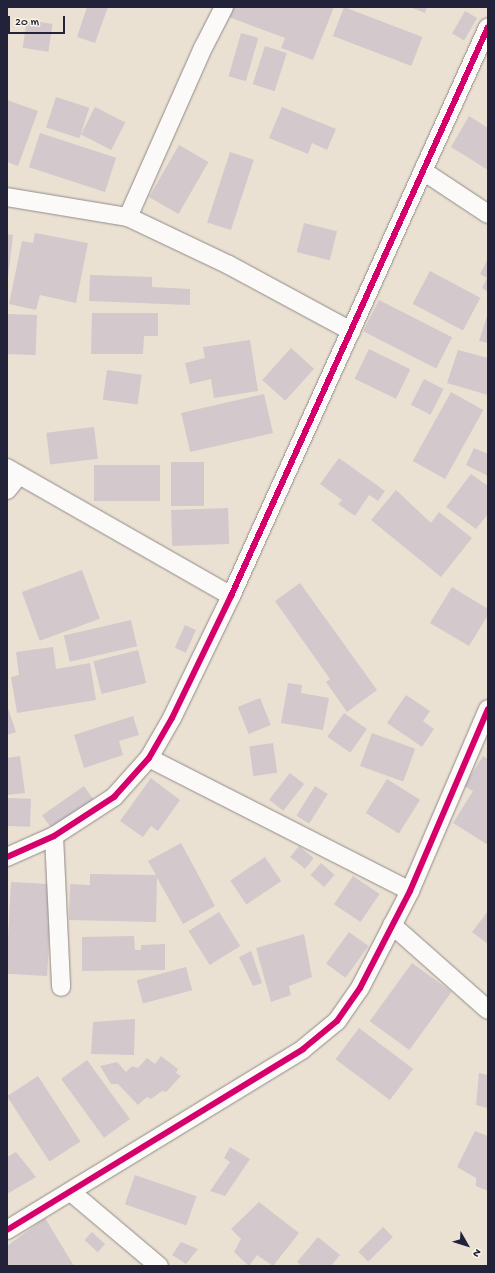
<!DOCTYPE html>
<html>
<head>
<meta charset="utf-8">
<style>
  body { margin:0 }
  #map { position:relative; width:495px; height:1273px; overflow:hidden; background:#ebe1d3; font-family:"Gochi Hand",sans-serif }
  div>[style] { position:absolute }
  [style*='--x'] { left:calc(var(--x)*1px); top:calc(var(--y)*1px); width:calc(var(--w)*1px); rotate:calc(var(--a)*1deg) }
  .building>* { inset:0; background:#d3c8cb; transform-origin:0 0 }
  .roads { filter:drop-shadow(0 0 1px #908b88) drop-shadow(0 0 1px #908b88) }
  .street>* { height:18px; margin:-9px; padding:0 9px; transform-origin:9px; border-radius:9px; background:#fcfaf8 }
  .cycleway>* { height:6px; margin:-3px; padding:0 3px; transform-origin:3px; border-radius:3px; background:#d6006c }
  span { translate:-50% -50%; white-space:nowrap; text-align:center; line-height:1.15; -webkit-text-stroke:3px #fcf5e5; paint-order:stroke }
  .frame { position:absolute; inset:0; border:8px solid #22223b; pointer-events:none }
  .north { position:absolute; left:447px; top:1225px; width:40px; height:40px; -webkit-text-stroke:3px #fcf5e5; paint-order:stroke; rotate:129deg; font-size:11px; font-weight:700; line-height:16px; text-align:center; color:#22223b }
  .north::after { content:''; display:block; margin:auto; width:14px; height:18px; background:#22223b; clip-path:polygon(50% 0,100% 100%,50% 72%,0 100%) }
  .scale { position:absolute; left:8px; top:16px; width:57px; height:18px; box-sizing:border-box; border:2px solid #22223b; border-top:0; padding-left:5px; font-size:12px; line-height:14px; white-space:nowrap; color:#22223b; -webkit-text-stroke:3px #fcf5e5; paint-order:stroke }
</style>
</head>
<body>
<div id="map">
  <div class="building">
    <i style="clip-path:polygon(87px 7px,108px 7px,95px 43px,77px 37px)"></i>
    <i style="clip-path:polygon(233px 7px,334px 7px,313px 60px,281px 48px,285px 38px,229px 17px)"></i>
    <i style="left:344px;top:7px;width:84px;height:31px;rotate:21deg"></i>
    <i style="clip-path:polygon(410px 7px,427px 7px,425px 13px)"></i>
    <i style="left:465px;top:11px;width:14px;height:26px;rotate:30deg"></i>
    <i style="left:27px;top:20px;width:26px;height:28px;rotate:9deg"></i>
    <i style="left:241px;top:33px;width:18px;height:45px;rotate:16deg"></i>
    <i style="left:265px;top:46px;width:23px;height:40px;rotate:18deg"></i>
    <i style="left:56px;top:97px;width:35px;height:32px;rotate:18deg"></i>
    <i style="clip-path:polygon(7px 100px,38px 111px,18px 166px,7px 162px)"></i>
    <i style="left:95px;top:107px;width:34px;height:31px;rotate:27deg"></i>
    <i style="clip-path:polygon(282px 107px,336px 129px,327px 150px,312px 143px,308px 154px,269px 138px)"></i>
    <i style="clip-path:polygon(469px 116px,488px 128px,488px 170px,451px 147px)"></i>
    <i style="left:40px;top:133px;width:80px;height:36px;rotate:18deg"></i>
    <i style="left:179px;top:145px;width:34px;height:60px;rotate:30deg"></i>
    <i style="left:230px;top:152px;width:25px;height:74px;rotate:18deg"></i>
    <i style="left:304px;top:223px;width:34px;height:30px;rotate:14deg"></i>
    <i style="clip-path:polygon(35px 233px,88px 243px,76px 303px,40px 295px,36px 310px,9px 304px,22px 241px,33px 243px)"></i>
    <i style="clip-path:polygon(7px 234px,13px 235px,8px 277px,7px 277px)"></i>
    <i style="clip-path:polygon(488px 259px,488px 292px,482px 288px,487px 278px,480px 274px)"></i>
    <i style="left:430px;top:271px;width:57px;height:37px;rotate:28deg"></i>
    <i style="clip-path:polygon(90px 275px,152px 277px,152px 287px,190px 289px,190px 305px,89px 301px)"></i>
    <i style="left:379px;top:300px;width:82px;height:35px;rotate:27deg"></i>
    <i style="clip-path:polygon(92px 313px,158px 313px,158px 336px,144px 336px,143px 354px,91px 354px)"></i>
    <i style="clip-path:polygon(488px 313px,488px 343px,479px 341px)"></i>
    <i style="left:7px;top:314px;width:30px;height:40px;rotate:2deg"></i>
    <i style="clip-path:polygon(250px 340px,258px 391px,214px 398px,211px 379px,190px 384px,185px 363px,205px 358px,203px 347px)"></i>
    <i style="left:291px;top:348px;width:31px;height:43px;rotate:42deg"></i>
    <i style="left:369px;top:349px;width:46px;height:33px;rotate:26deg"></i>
    <i style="clip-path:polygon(458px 350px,488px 358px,488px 395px,447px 383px)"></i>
    <i style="left:107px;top:370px;width:35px;height:30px;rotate:8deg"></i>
    <i style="left:424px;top:379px;width:22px;height:29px;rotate:27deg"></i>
    <i style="left:451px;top:392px;width:37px;height:79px;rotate:29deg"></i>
    <i style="left:264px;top:394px;width:40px;height:85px;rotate:77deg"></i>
    <i style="left:94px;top:427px;width:32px;height:48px;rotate:83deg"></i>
    <i style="clip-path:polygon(474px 448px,488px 454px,488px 476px,466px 465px)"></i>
    <i style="clip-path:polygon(339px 458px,385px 491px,378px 501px,369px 495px,355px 516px,338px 504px,342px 500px,320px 484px)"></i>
    <i style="left:204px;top:462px;width:44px;height:33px;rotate:90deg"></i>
    <i style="left:94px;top:465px;width:66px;height:36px"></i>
    <i style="clip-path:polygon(471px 474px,488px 486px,488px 514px,476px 529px,446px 507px)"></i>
    <i style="clip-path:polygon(396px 490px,431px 523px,439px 512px,472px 538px,441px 577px,371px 520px)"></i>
    <i style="left:228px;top:508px;width:36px;height:57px;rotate:88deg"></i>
    <i style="left:82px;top:570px;width:52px;height:64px;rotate:70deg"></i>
    <i style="clip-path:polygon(300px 583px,377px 690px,347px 712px,326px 682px,330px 679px,275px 601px)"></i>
    <i style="clip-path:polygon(452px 587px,488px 609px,488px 615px,469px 646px,430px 623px)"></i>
    <i style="left:131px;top:620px;width:27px;height:69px;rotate:77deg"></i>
    <i style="left:185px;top:625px;width:12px;height:25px;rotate:24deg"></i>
    <i style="clip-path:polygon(53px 647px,56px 669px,90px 663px,96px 700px,17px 713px,11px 677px,19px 675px,16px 652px)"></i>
    <i style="left:138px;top:650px;width:34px;height:46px;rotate:76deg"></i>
    <i style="clip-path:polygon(288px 683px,302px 685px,301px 693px,329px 698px,323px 730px,281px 723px)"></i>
    <i style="clip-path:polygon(406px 695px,430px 711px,423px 721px,434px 729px,422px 747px,387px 723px)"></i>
    <i style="left:260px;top:698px;width:29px;height:24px;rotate:68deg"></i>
    <i style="clip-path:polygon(7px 705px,16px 732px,7px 735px)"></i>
    <i style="left:344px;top:713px;width:28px;height:29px;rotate:35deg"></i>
    <i style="clip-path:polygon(133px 716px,139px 735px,119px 741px,123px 755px,84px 768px,74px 735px)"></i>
    <i style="left:372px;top:733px;width:46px;height:35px;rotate:20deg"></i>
    <i style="left:273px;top:743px;width:30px;height:24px;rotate:82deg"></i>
    <i style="clip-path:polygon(20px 756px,25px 793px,7px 795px,7px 758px)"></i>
    <i style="clip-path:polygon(483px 756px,488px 759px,488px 845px,453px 823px,473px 791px,464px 786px)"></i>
    <i style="left:290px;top:773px;width:18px;height:34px;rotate:38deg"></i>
    <i style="clip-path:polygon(151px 778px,180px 800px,158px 831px,151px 826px,143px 837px,120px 821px)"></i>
    <i style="left:387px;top:779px;width:39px;height:40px;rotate:32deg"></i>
    <i style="left:84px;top:786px;width:19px;height:51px;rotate:55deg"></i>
    <i style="left:315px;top:786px;width:15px;height:35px;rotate:32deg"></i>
    <i style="left:7px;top:798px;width:24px;height:28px;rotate:2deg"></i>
    <i style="clip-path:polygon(181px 843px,215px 906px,183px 924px,157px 878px,156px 922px,69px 920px,70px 884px,90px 885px,90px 874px,156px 875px,148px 861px)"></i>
    <i style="left:299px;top:846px;width:19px;height:14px;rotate:39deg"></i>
    <i style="left:265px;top:857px;width:29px;height:42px;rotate:56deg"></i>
    <i style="left:321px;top:863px;width:18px;height:16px;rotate:41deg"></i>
    <i style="left:353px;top:876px;width:32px;height:34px;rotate:34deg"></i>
    <i style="left:11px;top:882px;width:41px;height:92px;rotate:3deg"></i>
    <i style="clip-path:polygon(488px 911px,488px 944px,472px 932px)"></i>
    <i style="left:219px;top:912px;width:40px;height:36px;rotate:58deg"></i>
    <i style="left:349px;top:932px;width:24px;height:39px;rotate:36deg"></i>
    <i style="clip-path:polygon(304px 934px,312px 977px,289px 986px,291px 995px,271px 1002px,256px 948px)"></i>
    <i style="clip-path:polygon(134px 936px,135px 950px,141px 950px,141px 945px,165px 944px,165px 970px,82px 971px,82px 937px)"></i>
    <i style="clip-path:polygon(251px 951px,262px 983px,253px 986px,239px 957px)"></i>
    <i style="left:412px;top:963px;width:49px;height:72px;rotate:36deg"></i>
    <i style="left:186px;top:967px;width:24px;height:51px;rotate:75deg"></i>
    <i style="clip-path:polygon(135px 1019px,134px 1055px,91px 1054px,93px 1022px)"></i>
    <i style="left:359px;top:1028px;width:68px;height:39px;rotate:37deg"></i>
    <i style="clip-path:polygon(161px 1056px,178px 1069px,176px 1073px,181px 1076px,166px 1092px,162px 1091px,151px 1099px,147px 1097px,138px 1105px,118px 1084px,111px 1084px,100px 1066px,117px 1062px,126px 1072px,132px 1066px,138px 1068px,147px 1058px,155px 1064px)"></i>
    <i style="left:87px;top:1060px;width:73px;height:32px;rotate:54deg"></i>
    <i style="clip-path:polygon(479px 1073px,488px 1075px,488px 1108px,476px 1105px)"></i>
    <i style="left:38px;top:1076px;width:78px;height:37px;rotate:57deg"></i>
    <i style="clip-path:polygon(475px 1131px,488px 1136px,488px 1191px,476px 1186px,476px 1178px,457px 1167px)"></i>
    <i style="clip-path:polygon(230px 1147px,250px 1159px,225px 1196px,210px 1191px,230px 1162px,224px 1158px)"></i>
    <i style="clip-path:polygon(16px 1152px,36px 1177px,7px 1194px,7px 1157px)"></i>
    <i style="left:135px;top:1175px;width:65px;height:31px;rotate:19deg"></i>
    <i style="clip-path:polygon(259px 1202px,299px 1233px,273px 1266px,257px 1255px,249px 1266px,234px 1252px,241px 1239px,231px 1229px)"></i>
    <i style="clip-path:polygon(45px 1218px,74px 1266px,7px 1266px,7px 1246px)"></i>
    <i style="left:383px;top:1227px;width:14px;height:35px;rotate:45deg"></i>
    <i style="left:92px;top:1232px;width:18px;height:11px;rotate:43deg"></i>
    <i style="clip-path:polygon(318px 1237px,340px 1255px,331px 1266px,301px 1266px,297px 1262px)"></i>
    <i style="clip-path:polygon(181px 1242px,198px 1249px,186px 1264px,172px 1255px)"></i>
  </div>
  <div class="roads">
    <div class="street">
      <i style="--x:423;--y:171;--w:78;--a:33.5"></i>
      <i style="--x:7;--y:197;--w:123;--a:9.4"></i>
      <i style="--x:128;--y:217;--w:185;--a:-66.1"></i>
      <i style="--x:203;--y:48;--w:46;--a:-62.9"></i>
      <i style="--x:128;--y:217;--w:112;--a:25.4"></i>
      <i style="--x:229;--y:265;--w:139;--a:28.4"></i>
      <i style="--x:7;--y:468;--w:258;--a:29.7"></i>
      <i style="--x:7;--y:490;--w:19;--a:-51"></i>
      <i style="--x:149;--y:758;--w:293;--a:27"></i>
      <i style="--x:54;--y:836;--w:151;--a:87.3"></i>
      <i style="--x:7;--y:857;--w:51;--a:-24.1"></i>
      <i style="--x:54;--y:836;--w:72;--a:-33"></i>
      <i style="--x:114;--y:797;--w:52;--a:-48.1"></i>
      <i style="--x:149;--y:758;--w:46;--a:-60.1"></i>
      <i style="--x:172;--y:718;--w:136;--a:-64.2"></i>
      <i style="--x:231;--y:596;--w:624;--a:-65.69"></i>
      <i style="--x:392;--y:925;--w:128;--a:41.5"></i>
      <i style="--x:71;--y:1192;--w:115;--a:40.1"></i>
      <i style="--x:7;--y:1230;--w:347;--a:-31.4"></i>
      <i style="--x:303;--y:1049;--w:44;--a:-39.5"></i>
      <i style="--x:337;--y:1021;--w:40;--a:-55.1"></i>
      <i style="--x:360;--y:988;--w:109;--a:-62.7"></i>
      <i style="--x:410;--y:891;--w:198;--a:-66.8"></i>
    </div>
  </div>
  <div class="cycleway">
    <i style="--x:7;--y:857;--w:51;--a:-24.1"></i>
    <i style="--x:54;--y:836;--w:72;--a:-33"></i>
    <i style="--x:114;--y:797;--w:52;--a:-48.1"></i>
    <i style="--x:149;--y:758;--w:46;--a:-60.1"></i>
    <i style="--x:172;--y:718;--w:136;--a:-64.2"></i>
    <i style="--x:231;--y:596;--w:624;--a:-65.69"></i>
    <i style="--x:7;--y:1230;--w:347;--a:-31.4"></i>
    <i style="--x:303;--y:1049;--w:44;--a:-39.5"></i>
    <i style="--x:337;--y:1021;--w:40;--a:-55.1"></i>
    <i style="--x:360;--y:988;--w:109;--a:-62.7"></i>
    <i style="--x:410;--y:891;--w:198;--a:-66.8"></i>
  </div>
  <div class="frame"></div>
  <div class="north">N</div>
  <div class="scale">20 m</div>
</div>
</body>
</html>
